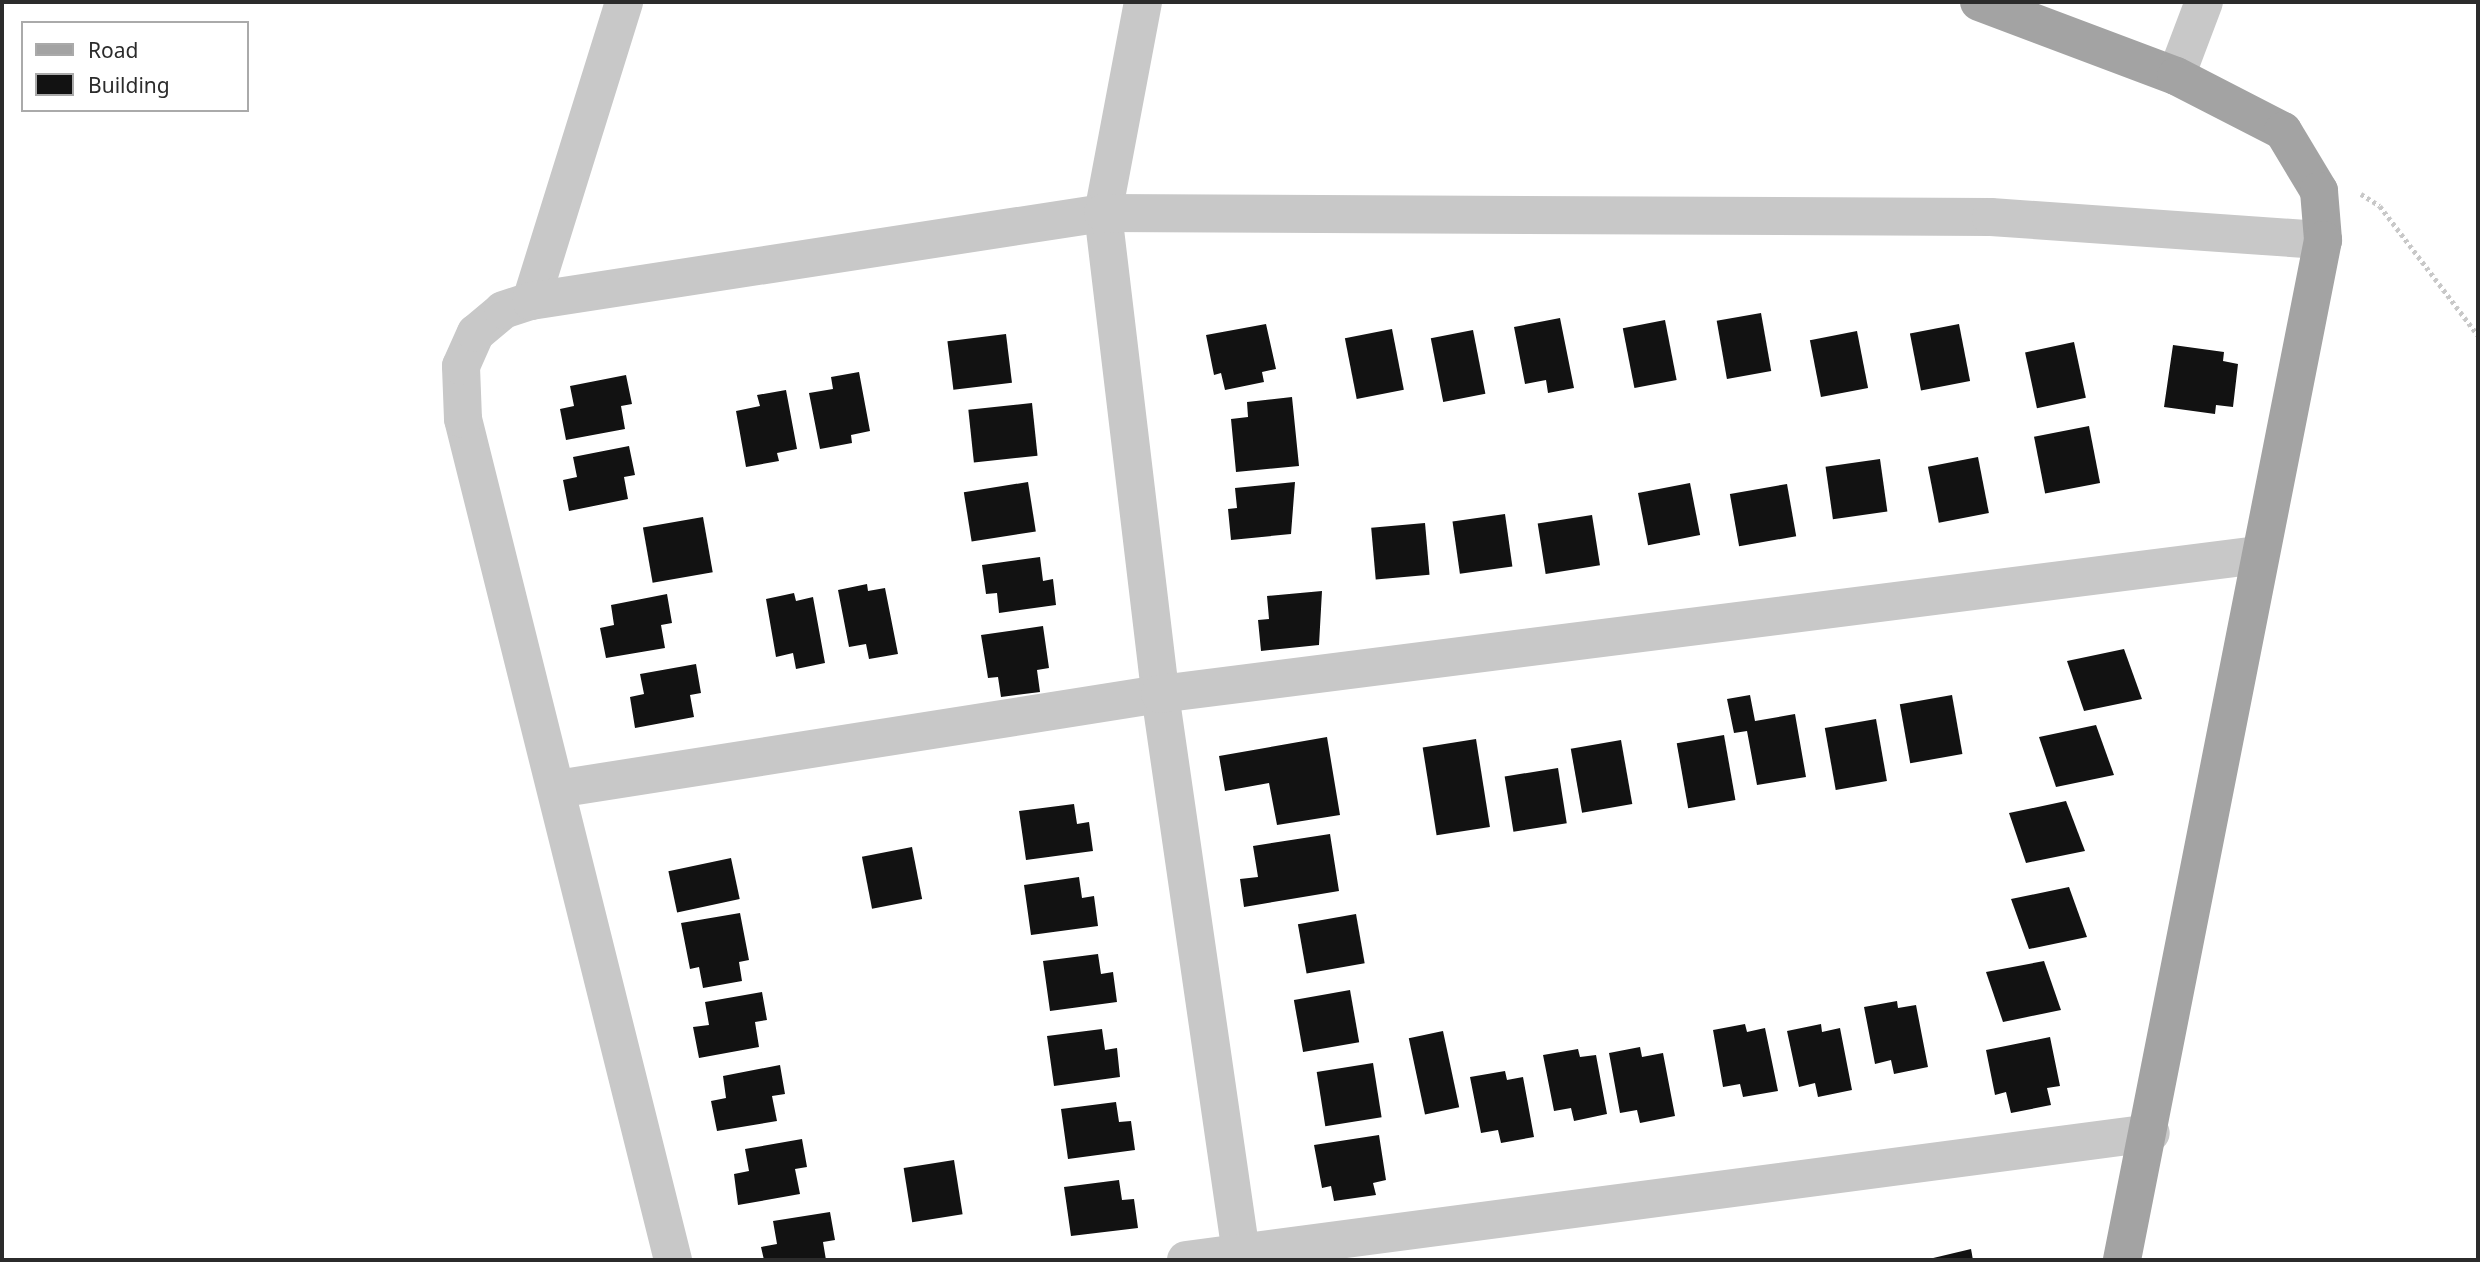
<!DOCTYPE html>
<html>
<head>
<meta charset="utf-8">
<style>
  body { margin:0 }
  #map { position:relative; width:2480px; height:1262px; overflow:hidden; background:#fff; font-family:"Noto Sans",sans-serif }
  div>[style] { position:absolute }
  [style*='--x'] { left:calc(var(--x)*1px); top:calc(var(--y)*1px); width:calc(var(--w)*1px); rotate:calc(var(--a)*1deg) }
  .building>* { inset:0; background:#121212; transform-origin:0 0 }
  .path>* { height:4.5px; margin-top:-2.25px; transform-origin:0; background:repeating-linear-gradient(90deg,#c8c8c8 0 3.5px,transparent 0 7px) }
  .minor>* { height:38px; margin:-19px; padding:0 19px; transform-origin:19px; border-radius:19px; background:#c8c8c8 }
  .major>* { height:38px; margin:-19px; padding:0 19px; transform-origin:19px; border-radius:19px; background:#a3a3a3 }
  span { translate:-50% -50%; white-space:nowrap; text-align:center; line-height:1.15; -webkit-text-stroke:7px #fff; paint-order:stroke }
  .frame { position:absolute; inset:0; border:4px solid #2b2b2b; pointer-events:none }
  .legend { position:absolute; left:21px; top:21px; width:228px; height:91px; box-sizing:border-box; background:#fff; border:2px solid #aaa; margin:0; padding:9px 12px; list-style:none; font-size:21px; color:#2b2b2b }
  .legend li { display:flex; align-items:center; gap:14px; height:35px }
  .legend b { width:35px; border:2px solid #aaa }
</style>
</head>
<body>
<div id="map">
  <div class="building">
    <i style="left:1761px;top:313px;width:59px;height:45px;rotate:80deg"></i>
    <i style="clip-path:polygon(1560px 318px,1574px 388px,1548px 393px,1546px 380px,1525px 384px,1514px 327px)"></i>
    <i style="left:1665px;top:320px;width:61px;height:43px;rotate:79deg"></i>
    <i style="clip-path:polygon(1266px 324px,1276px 369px,1262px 372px,1264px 382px,1225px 390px,1221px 373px,1214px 375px,1206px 335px)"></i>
    <i style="left:1959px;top:324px;width:58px;height:50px;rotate:79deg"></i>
    <i style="left:1392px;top:329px;width:62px;height:48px;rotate:79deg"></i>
    <i style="left:1473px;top:330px;width:65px;height:43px;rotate:79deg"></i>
    <i style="left:1857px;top:331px;width:58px;height:48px;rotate:79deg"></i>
    <i style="left:1006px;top:334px;width:49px;height:59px;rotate:83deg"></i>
    <i style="left:2074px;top:342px;width:57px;height:50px;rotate:78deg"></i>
    <i style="clip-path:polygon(2173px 345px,2224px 352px,2223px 361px,2238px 364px,2233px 407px,2216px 405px,2215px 414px,2164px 407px)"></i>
    <i style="clip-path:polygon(859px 372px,870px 431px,851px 435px,852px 443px,820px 449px,809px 393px,833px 389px,831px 377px)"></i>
    <i style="clip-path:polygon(626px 375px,632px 404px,621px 406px,625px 429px,566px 440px,560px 409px,574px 406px,570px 386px)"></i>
    <i style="clip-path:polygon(786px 390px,797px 449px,777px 453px,779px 461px,746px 467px,736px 411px,760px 406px,757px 395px)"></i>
    <i style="clip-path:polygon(1292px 397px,1299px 466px,1236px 472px,1231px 419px,1248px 417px,1247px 402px)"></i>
    <i style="left:1032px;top:403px;width:53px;height:64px;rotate:84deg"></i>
    <i style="left:2089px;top:426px;width:58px;height:56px;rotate:79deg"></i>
    <i style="clip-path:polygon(629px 446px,635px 475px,624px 477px,628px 499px,569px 511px,563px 480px,577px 477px,573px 457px)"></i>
    <i style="left:1978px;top:457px;width:57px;height:51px;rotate:79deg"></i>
    <i style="left:1880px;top:459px;width:53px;height:55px;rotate:82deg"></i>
    <i style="left:1028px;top:482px;width:50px;height:65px;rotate:81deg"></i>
    <i style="clip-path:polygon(1295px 482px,1291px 534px,1231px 540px,1228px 509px,1237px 508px,1235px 488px)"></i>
    <i style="left:1690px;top:483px;width:53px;height:53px;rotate:79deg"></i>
    <i style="left:1787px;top:484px;width:53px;height:58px;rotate:80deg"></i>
    <i style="left:1505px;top:514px;width:53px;height:53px;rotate:82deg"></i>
    <i style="left:1592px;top:515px;width:51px;height:55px;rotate:81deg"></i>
    <i style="left:703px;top:517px;width:56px;height:61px;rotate:80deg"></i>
    <i style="left:1425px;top:523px;width:52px;height:54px;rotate:85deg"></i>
    <i style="clip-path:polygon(1040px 557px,1043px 581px,1053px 579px,1056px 605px,999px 613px,997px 593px,986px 594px,982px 565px)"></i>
    <i style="clip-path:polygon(867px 584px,868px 591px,885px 588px,898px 654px,869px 659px,866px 644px,849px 647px,838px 590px)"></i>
    <i style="clip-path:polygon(1322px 591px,1319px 645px,1261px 651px,1258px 620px,1269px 619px,1267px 596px)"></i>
    <i style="clip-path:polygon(794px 593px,796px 601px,813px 597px,825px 663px,796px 669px,793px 653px,776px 657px,766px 599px)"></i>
    <i style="clip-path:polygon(667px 594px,672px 623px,661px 625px,665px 648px,606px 658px,600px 628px,614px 625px,611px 605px)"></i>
    <i style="clip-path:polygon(1043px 626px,1049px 668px,1037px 670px,1040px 692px,1001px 697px,998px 677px,988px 678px,981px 635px)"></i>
    <i style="clip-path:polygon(2124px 649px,2142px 699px,2084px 711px,2067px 661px)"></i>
    <i style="clip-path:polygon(696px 664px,701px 693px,690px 695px,694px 717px,635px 728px,630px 697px,644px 694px,640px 674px)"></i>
    <i style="clip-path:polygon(1750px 695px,1755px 721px,1795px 714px,1806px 777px,1757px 785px,1747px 731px,1734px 733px,1727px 699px)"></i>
    <i style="left:1952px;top:695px;width:60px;height:53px;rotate:80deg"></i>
    <i style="left:1876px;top:719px;width:63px;height:52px;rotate:80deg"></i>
    <i style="clip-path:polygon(2096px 725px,2114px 775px,2056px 787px,2039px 737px)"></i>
    <i style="left:1724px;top:735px;width:66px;height:48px;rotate:80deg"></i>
    <i style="clip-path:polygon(1327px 737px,1340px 815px,1277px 825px,1269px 783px,1225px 791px,1219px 756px)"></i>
    <i style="left:1476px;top:739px;width:89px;height:54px;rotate:81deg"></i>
    <i style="left:1621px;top:740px;width:65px;height:51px;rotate:80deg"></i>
    <i style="left:1558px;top:768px;width:56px;height:54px;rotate:81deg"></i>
    <i style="clip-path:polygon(2066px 801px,2085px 851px,2026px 863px,2009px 813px)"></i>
    <i style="clip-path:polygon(1074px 804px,1077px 824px,1089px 822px,1093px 851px,1026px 860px,1019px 811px)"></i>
    <i style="clip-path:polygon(1330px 834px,1339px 891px,1244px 907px,1240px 879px,1258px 877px,1253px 846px)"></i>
    <i style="left:912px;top:847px;width:53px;height:51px;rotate:79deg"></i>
    <i style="left:731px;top:858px;width:42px;height:64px;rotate:78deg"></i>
    <i style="clip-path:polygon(1079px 877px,1082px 898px,1094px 896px,1098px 926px,1031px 935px,1024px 885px)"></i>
    <i style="clip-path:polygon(2069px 887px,2087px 937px,2029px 949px,2011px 899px)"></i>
    <i style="clip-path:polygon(740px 913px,749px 960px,739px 962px,742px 981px,703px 988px,699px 967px,690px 969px,681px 923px)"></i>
    <i style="left:1356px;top:914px;width:50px;height:59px;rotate:80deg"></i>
    <i style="clip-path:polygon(1098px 954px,1101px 974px,1113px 972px,1117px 1002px,1050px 1011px,1043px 961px)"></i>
    <i style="clip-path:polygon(2044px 961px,2061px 1010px,2003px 1022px,1986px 972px)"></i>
    <i style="left:1350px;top:990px;width:53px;height:57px;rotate:80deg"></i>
    <i style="clip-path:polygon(762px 992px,767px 1020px,755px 1022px,759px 1047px,699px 1058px,693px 1027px,709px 1025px,705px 1002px)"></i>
    <i style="clip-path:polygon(1897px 1001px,1898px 1008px,1916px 1005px,1928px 1067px,1894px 1074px,1891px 1060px,1875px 1064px,1864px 1007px)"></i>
    <i style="clip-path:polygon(1745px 1024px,1747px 1032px,1765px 1028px,1778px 1091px,1743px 1097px,1740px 1084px,1723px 1087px,1713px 1030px)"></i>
    <i style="clip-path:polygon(1821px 1024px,1822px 1032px,1840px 1028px,1852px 1090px,1818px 1097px,1815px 1083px,1799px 1087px,1787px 1031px)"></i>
    <i style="clip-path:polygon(1102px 1029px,1105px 1050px,1117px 1048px,1120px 1077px,1054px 1086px,1047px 1036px)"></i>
    <i style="left:1443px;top:1031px;width:78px;height:35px;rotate:78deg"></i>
    <i style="clip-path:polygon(2050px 1037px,2060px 1086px,2047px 1088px,2051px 1105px,2011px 1113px,2006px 1092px,1995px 1095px,1986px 1050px)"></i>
    <i style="clip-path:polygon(1640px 1047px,1642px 1057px,1663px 1053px,1675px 1116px,1640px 1123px,1637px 1110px,1620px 1113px,1609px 1053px)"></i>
    <i style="clip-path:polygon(1578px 1049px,1580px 1057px,1596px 1055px,1607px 1114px,1574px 1121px,1571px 1108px,1554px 1111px,1543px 1055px)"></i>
    <i style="left:1373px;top:1063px;width:55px;height:57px;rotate:81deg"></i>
    <i style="clip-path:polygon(780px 1065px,785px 1094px,772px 1096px,777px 1121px,717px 1131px,711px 1101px,726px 1098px,723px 1076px)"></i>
    <i style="clip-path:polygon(1505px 1071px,1507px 1080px,1523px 1077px,1534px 1137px,1501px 1143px,1498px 1130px,1481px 1133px,1470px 1077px)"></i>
    <i style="clip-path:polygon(1116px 1102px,1119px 1122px,1131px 1121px,1135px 1150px,1068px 1159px,1061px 1109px)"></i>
    <i style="clip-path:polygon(1379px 1135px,1386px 1180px,1373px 1183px,1376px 1195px,1334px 1201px,1331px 1186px,1322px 1188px,1314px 1145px)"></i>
    <i style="clip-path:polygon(802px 1139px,807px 1167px,795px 1169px,800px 1194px,738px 1205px,734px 1174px,749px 1171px,745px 1149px)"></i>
    <i style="left:954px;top:1160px;width:55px;height:51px;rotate:81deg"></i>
    <i style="clip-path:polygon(1119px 1180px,1122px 1200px,1134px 1199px,1138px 1228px,1071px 1236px,1064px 1187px)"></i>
    <i style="clip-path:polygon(830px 1212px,835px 1240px,823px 1242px,826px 1260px,764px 1260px,761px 1247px,777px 1244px,773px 1221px)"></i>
    <i style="clip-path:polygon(1971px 1249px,1973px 1260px,1929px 1260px,1929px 1259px)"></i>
  </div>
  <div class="path">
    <i style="--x:2361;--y:194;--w:22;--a:32"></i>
    <i style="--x:2380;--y:206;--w:162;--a:52.8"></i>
  </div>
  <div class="minor">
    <i style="--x:1143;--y:2;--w:215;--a:100.7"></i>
    <i style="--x:1103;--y:213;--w:484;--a:83.2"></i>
    <i style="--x:1160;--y:694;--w:572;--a:81.76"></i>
    <i style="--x:2176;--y:76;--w:79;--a:-69.3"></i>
    <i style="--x:531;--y:301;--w:313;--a:-72.7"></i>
    <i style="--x:557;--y:789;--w:610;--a:-8.95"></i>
    <i style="--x:1160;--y:694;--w:1108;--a:-7.21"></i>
    <i style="--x:673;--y:1260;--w:867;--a:-104.02"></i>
    <i style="--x:463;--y:419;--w:53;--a:-92.2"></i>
    <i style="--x:461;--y:366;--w:36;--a:-66"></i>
    <i style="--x:476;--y:333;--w:35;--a:-40"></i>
    <i style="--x:503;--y:310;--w:29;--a:-18"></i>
    <i style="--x:531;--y:301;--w:579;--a:-8.75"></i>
    <i style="--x:1103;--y:213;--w:888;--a:0.26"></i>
    <i style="--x:1991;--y:217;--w:333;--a:4"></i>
    <i style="--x:1186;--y:1260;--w:973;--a:-7.5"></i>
  </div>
  <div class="major">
    <i style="--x:1979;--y:2;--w:210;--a:20.6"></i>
    <i style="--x:2176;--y:76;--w:120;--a:27.2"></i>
    <i style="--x:2283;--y:131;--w:70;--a:59"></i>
    <i style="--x:2319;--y:191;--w:49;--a:85.3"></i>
    <i style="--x:2323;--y:240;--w:1040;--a:101.15"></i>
  </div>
  <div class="frame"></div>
  <ul class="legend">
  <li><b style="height:9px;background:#a3a3a3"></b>Road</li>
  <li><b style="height:19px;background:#121212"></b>Building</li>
  </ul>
</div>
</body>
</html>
